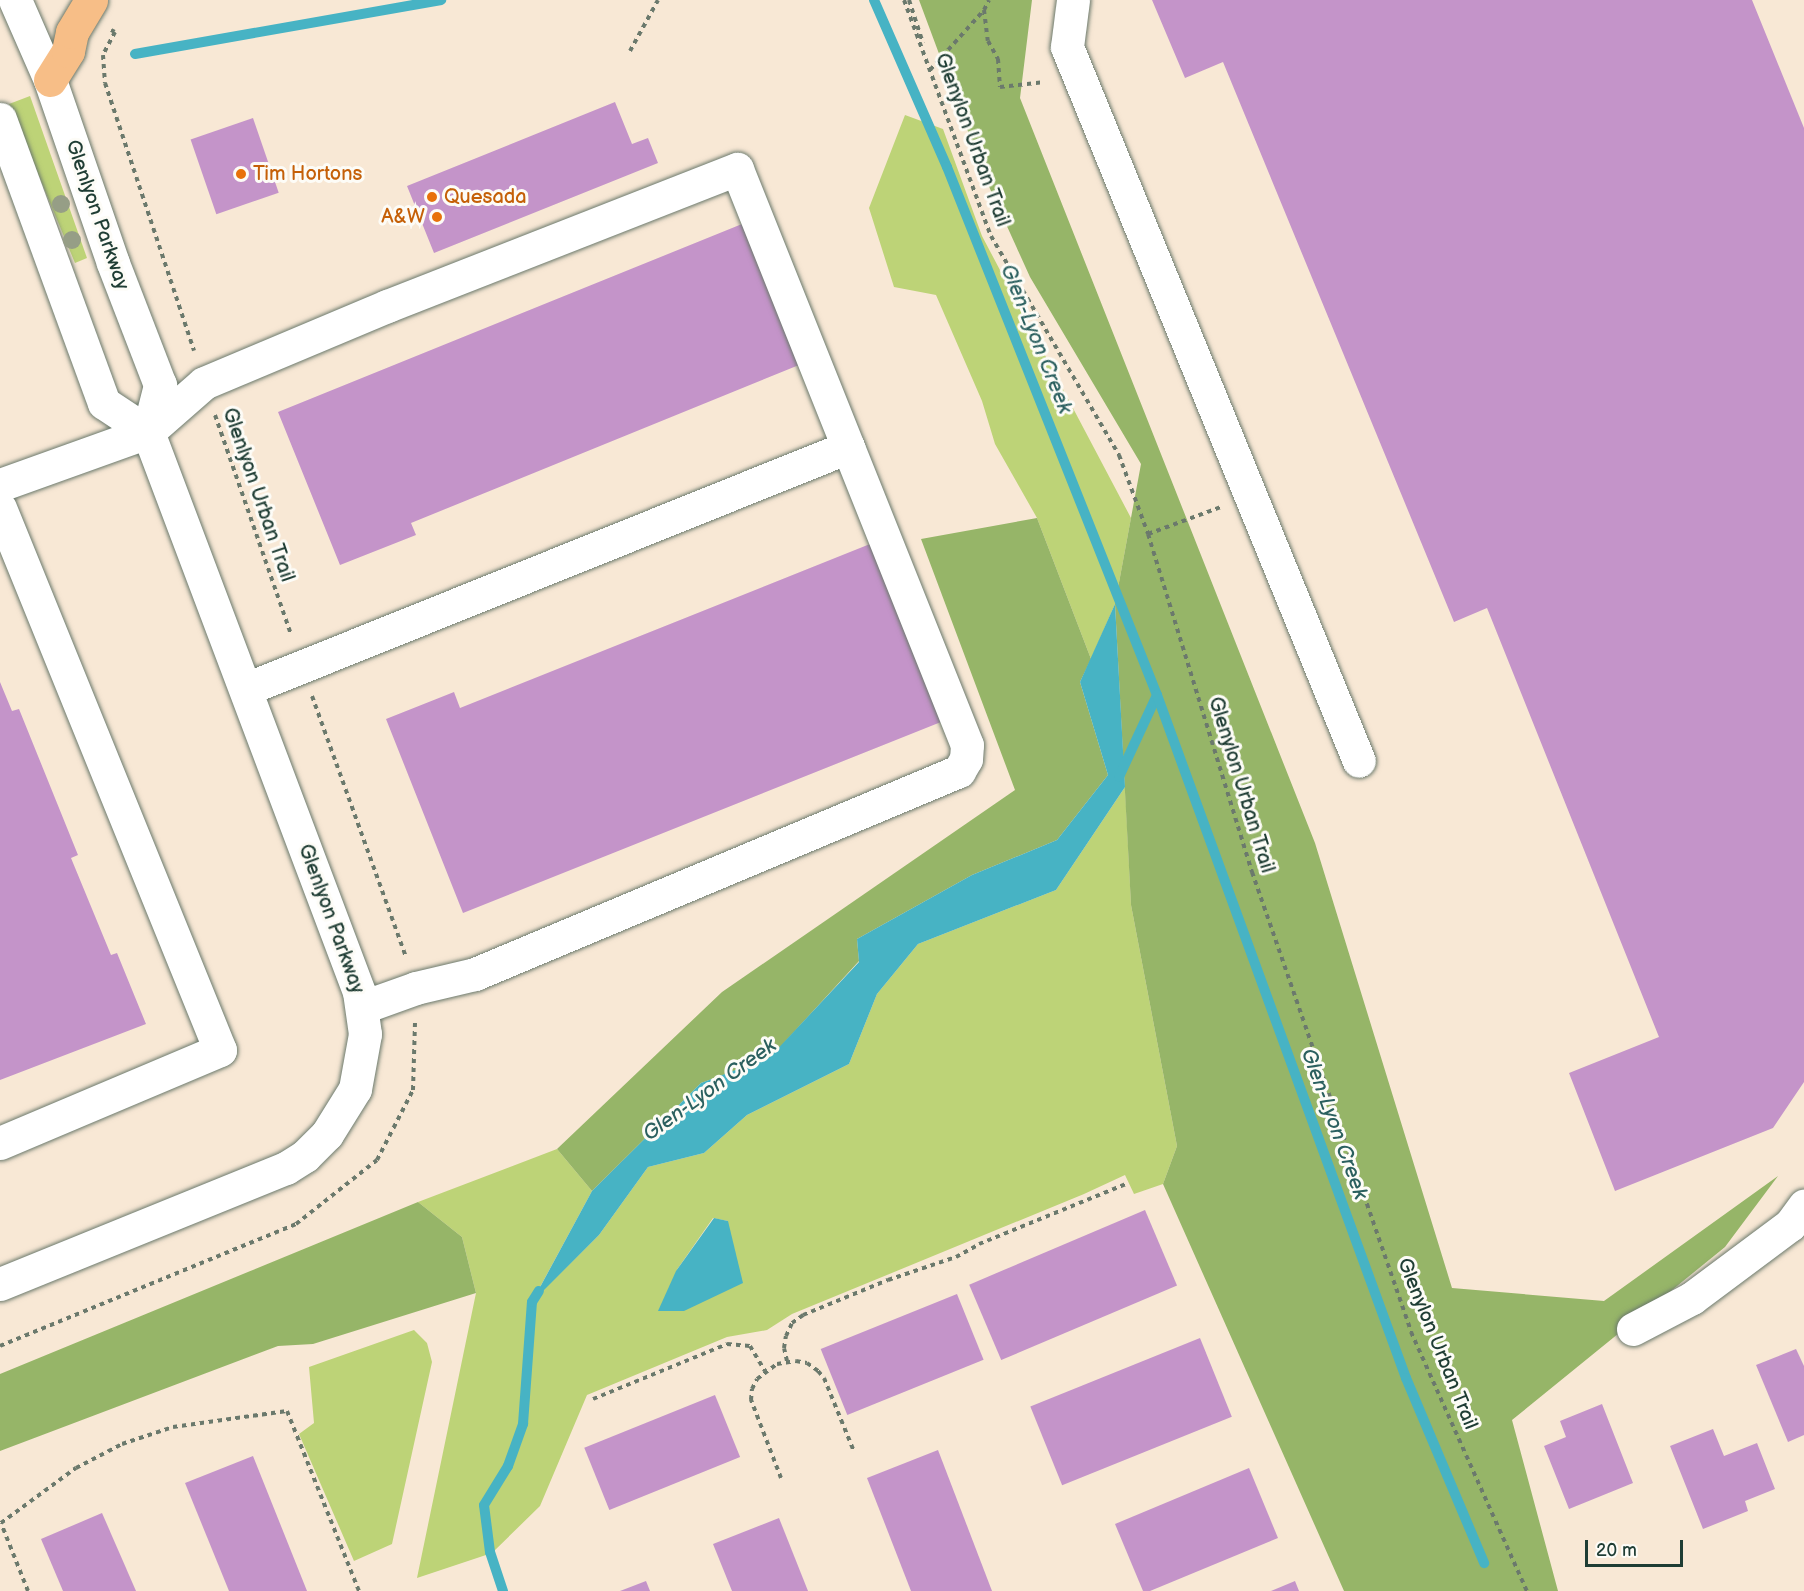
<!DOCTYPE html>
<html>
<head>
<meta charset="utf-8">
<style>
  body { margin:0 }
  #map { position:relative; width:1804px; height:1591px; overflow:hidden; background:#f8e8d5; font-family:"Balsamiq Sans",sans-serif }
  div>[style] { position:absolute }
  [style*='--x'] { left:calc(var(--x)*1px); top:calc(var(--y)*1px); width:calc(var(--w)*1px); rotate:calc(var(--a)*1deg) }
  .green>* { inset:0; background:#bdd377 }
  .forest>* { inset:0; background:#96b568 }
  .water>* { inset:0; background:#47b3c4 }
  .stream>* { height:10px; margin:-5px; padding:0 5px; transform-origin:5px; border-radius:5px; background:#47b3c4 }
  .building>* { inset:0; background:#c494c9; transform-origin:0 0 }
  .path>* { height:4px; margin-top:-2px; transform-origin:0; background:repeating-linear-gradient(90deg,#6b796c 0 4.5px,transparent 0 9px) }
  .roads { filter:drop-shadow(0 0 2px #6b796c) drop-shadow(0 0 2px #6b796c) }
  .minor>* { height:33px; margin:-16.5px; padding:0 16.5px; transform-origin:16.5px; border-radius:16.5px; background:#fff }
  .major>* { height:33px; margin:-16.5px; padding:0 16.5px; transform-origin:16.5px; border-radius:16.5px; background:#f7be87 }
  .trees>* { width:18px; height:18px; margin:-9px; border-radius:50%; background:#969e86 }
  .dots>* { width:16px; height:16px; translate:-50% -50%; box-sizing:border-box; border:3px solid #fdfcf7; border-radius:50% }
  span { translate:-50% -50%; white-space:nowrap; text-align:center; line-height:1.15; -webkit-text-stroke:6px #fdfcf7; paint-order:stroke }
  .street-label { font-size:20px; color:#1f3d34 }
  .food-label { font-size:20px; color:#c56008 }
  .left { translate:0 -50%; text-align:left }
  .right { translate:-100% -50%; text-align:right }
  .water-label { font-size:21px; color:#2b605f; font-style:italic }
  .scale { position:absolute; left:1585px; top:1540px; width:98px; height:27px; box-sizing:border-box; border:3px solid #1f3d34; border-top:0; padding-left:8px; font-size:18px; line-height:21px; white-space:nowrap; color:#1f3d34; -webkit-text-stroke:4px #fdfcf7; paint-order:stroke }
</style>
</head>
<body>
<div id="map">
  <div class="green">
    <i style="clip-path:polygon(30px 96px,87px 258px,75px 263px,9px 104px)"></i>
    <i style="clip-path:polygon(905px 115px,943px 129px,982px 236px,1131px 518px,1115px 604px,1091px 659px,1037px 518px,995px 444px,982px 401px,936px 295px,894px 287px,869px 208px)"></i>
    <i style="clip-path:polygon(evenodd,1125px 787px,1131px 905px,1177px 1146px,1163px 1184px,1134px 1194px,1125px 1175px,1084px 1194px,792px 1314px,767px 1330px,727px 1337px,587px 1395px,540px 1506px,492px 1553px,417px 1578px,476px 1293px,462px 1237px,418px 1202px,557px 1149px,592px 1191px,533px 1300px,599px 1235px,648px 1167px,704px 1153px,747px 1115px,849px 1064px,877px 994px,918px 944px,1056px 890px,1125px 787px,713px 1218px,728px 1221px,676px 1271px,713px 1218px)"></i>
    <i style="clip-path:polygon(414px 1330px,427px 1343px,432px 1362px,392px 1544px,354px 1561px,299px 1434px,314px 1423px,309px 1367px)"></i>
  </div>
  <div class="forest">
    <i style="clip-path:polygon(919px 0,1032px 0,1020px 98px,1315px 843px,1452px 1288px,1604px 1301px,1778px 1176px,1725px 1247px,1512px 1420px,1558px 1591px,1344px 1591px,1163px 1184px,1177px 1146px,1131px 905px,1115px 604px,1141px 464px,1030px 277px,986px 180px)"></i>
    <i style="clip-path:polygon(1037px 518px,1091px 659px,1080px 682px,1108px 775px,1057px 840px,972px 875px,857px 939px,859px 961px,770px 1058px,701px 1083px,592px 1191px,557px 1149px,722px 992px,1015px 790px,921px 539px)"></i>
    <i style="clip-path:polygon(418px 1202px,462px 1237px,476px 1293px,313px 1344px,278px 1346px,0 1451px,0 1374px)"></i>
  </div>
  <div class="water">
    <i style="clip-path:polygon(1115px 604px,1125px 787px,1056px 890px,918px 944px,877px 994px,849px 1064px,747px 1115px,704px 1153px,648px 1167px,599px 1235px,532px 1302px,592px 1191px,701px 1083px,770px 1057px,859px 962px,857px 939px,972px 875px,1057px 840px,1108px 775px,1080px 682px)"></i>
    <i style="clip-path:polygon(714px 1218px,728px 1221px,743px 1283px,684px 1311px,658px 1311px,676px 1271px)"></i>
  </div>
  <div class="stream">
    <i style="--x:874;--y:0;--w:182;--a:66.4"></i>
    <i style="--x:947;--y:167;--w:568;--a:68.31"></i>
    <i style="--x:1157;--y:695;--w:90;--a:114.9"></i>
    <i style="--x:135;--y:54;--w:311;--a:-10"></i>
    <i style="--x:1157;--y:695;--w:727;--a:69.97"></i>
    <i style="--x:1406;--y:1378;--w:201;--a:67.1"></i>
    <i style="--x:503;--y:1591;--w:41;--a:-108.4"></i>
    <i style="--x:490;--y:1552;--w:47;--a:-97.3"></i>
    <i style="--x:484;--y:1505;--w:46;--a:-58.4"></i>
    <i style="--x:508;--y:1466;--w:45;--a:-70.3"></i>
    <i style="--x:523;--y:1424;--w:122;--a:-85.8"></i>
    <i style="--x:532;--y:1302;--w:13;--a:-58"></i>
  </div>
  <div class="building">
    <i style="clip-path:polygon(1152px 0,1752px 0,1804px 128px,1804px 1082px,1773px 1128px,1615px 1191px,1569px 1073px,1659px 1037px,1487px 608px,1454px 622px,1223px 62px,1185px 78px)"></i>
    <i style="clip-path:polygon(615px 102px,632px 144px,648px 138px,658px 163px,434px 253px,407px 186px)"></i>
    <i style="left:253px;top:118px;width:79px;height:66px;rotate:71deg"></i>
    <i style="clip-path:polygon(742px 224px,799px 365px,411px 523px,416px 535px,340px 565px,278px 412px)"></i>
    <i style="clip-path:polygon(870px 544px,941px 722px,463px 913px,386px 719px,454px 692px,460px 708px)"></i>
    <i style="clip-path:polygon(0 682px,12px 711px,19px 709px,78px 855px,71px 858px,111px 955px,117px 953px,146px 1024px,0 1080px)"></i>
    <i style="left:1145px;top:1210px;width:82px;height:191px;rotate:67deg"></i>
    <i style="left:957px;top:1294px;width:71px;height:147px;rotate:68deg"></i>
    <i style="left:1200px;top:1338px;width:85px;height:183px;rotate:68deg"></i>
    <i style="clip-path:polygon(1796px 1349px,1804px 1366px,1804px 1435px,1788px 1442px,1756px 1365px)"></i>
    <i style="left:715px;top:1395px;width:67px;height:141px;rotate:68deg"></i>
    <i style="clip-path:polygon(1602px 1404px,1633px 1483px,1569px 1509px,1544px 1446px,1566px 1437px,1560px 1421px)"></i>
    <i style="clip-path:polygon(1713px 1429px,1724px 1456px,1757px 1443px,1775px 1489px,1745px 1501px,1748px 1511px,1703px 1529px,1670px 1446px)"></i>
    <i style="clip-path:polygon(938px 1450px,992px 1591px,911px 1591px,867px 1478px)"></i>
    <i style="clip-path:polygon(253px 1456px,307px 1591px,229px 1591px,185px 1483px)"></i>
    <i style="clip-path:polygon(1249px 1468px,1278px 1538px,1150px 1591px,1143px 1591px,1115px 1524px)"></i>
    <i style="clip-path:polygon(102px 1513px,136px 1591px,63px 1591px,41px 1539px)"></i>
    <i style="clip-path:polygon(779px 1518px,808px 1591px,732px 1591px,713px 1544px)"></i>
    <i style="clip-path:polygon(646px 1581px,650px 1591px,620px 1591px)"></i>
    <i style="clip-path:polygon(1295px 1581px,1299px 1591px,1271px 1591px)"></i>
  </div>
  <div class="path">
    <i style="--x:904;--y:0;--w:252;--a:69.8"></i>
    <i style="--x:991;--y:236;--w:254;--a:59.7"></i>
    <i style="--x:1119;--y:455;--w:84;--a:69.8"></i>
    <i style="--x:1148;--y:534;--w:354;--a:72.9"></i>
    <i style="--x:1252;--y:872;--w:487;--a:70.9"></i>
    <i style="--x:1411;--y:1332;--w:284;--a:65.9"></i>
    <i style="--x:909;--y:0;--w:45;--a:72"></i>
    <i style="--x:984;--y:10;--w:31;--a:83"></i>
    <i style="--x:988;--y:41;--w:21;--a:61"></i>
    <i style="--x:998;--y:59;--w:28;--a:86"></i>
    <i style="--x:1000;--y:87;--w:45;--a:-6.3"></i>
    <i style="--x:111;--y:30;--w:4;--a:27"></i>
    <i style="--x:115;--y:32;--w:26;--a:118"></i>
    <i style="--x:103;--y:55;--w:28;--a:86"></i>
    <i style="--x:105;--y:83;--w:282;--a:71.6"></i>
    <i style="--x:630;--y:51;--w:58;--a:-61.2"></i>
    <i style="--x:930;--y:70;--w:81;--a:-48"></i>
    <i style="--x:984;--y:10;--w:11;--a:-63"></i>
    <i style="--x:215;--y:415;--w:233;--a:70.9"></i>
    <i style="--x:1148;--y:534;--w:78;--a:-20.3"></i>
    <i style="--x:312;--y:696;--w:277;--a:70.2"></i>
    <i style="--x:0;--y:1346;--w:320;--a:-22.4"></i>
    <i style="--x:296;--y:1224;--w:103;--a:-38.3"></i>
    <i style="--x:377;--y:1160;--w:79;--a:-62.8"></i>
    <i style="--x:413;--y:1090;--w:67;--a:-88.3"></i>
    <i style="--x:787;--y:1361;--w:13;--a:-103"></i>
    <i style="--x:784;--y:1348;--w:12;--a:-81"></i>
    <i style="--x:786;--y:1336;--w:14;--a:-65"></i>
    <i style="--x:792;--y:1323;--w:14;--a:-36"></i>
    <i style="--x:803;--y:1315;--w:92;--a:-22.4"></i>
    <i style="--x:888;--y:1280;--w:72;--a:-18.7"></i>
    <i style="--x:956;--y:1257;--w:26;--a:-29"></i>
    <i style="--x:979;--y:1244;--w:159;--a:-22.2"></i>
    <i style="--x:593;--y:1399;--w:145;--a:-22.3"></i>
    <i style="--x:727;--y:1344;--w:23;--a:5"></i>
    <i style="--x:750;--y:1346;--w:29;--a:59"></i>
    <i style="--x:781;--y:1478;--w:84;--a:-111"></i>
    <i style="--x:751;--y:1400;--w:11;--a:-85"></i>
    <i style="--x:752;--y:1389;--w:11;--a:-63"></i>
    <i style="--x:757;--y:1379;--w:25;--a:-37"></i>
    <i style="--x:777;--y:1364;--w:19;--a:-9"></i>
    <i style="--x:796;--y:1361;--w:11;--a:10"></i>
    <i style="--x:807;--y:1363;--w:14;--a:36"></i>
    <i style="--x:818;--y:1371;--w:9;--a:49"></i>
    <i style="--x:824;--y:1378;--w:77;--a:67.8"></i>
    <i style="--x:28;--y:1591;--w:73;--a:-111.7"></i>
    <i style="--x:1;--y:1523;--w:93;--a:-36.3"></i>
    <i style="--x:76;--y:1468;--w:52;--a:-27.6"></i>
    <i style="--x:122;--y:1444;--w:54;--a:-18.4"></i>
    <i style="--x:173;--y:1427;--w:115;--a:-8"></i>
    <i style="--x:287;--y:1411;--w:194;--a:68.2"></i>
  </div>
  <div class="roads">
    <div class="minor">
      <i style="--x:1073;--y:0;--w:47;--a:97.3"></i>
      <i style="--x:1067;--y:47;--w:771;--a:67.76"></i>
      <i style="--x:0;--y:119;--w:302;--a:69.9"></i>
      <i style="--x:104;--y:403;--w:53;--a:33.4"></i>
      <i style="--x:0;--y:485;--w:157;--a:-19.7"></i>
      <i style="--x:148;--y:432;--w:74;--a:-41.2"></i>
      <i style="--x:204;--y:383;--w:199;--a:-22.8"></i>
      <i style="--x:387;--y:306;--w:376;--a:-21.4"></i>
      <i style="--x:737;--y:169;--w:620;--a:68.23"></i>
      <i style="--x:967;--y:745;--w:14;--a:94"></i>
      <i style="--x:966;--y:759;--w:14;--a:120"></i>
      <i style="--x:959;--y:771;--w:525;--a:157.25"></i>
      <i style="--x:475;--y:974;--w:61;--a:166.7"></i>
      <i style="--x:416;--y:988;--w:56;--a:160.3"></i>
      <i style="--x:0;--y:508;--w:585;--a:67.91"></i>
      <i style="--x:220;--y:1050;--w:239;--a:157.1"></i>
      <i style="--x:246;--y:689;--w:649;--a:-21.9"></i>
      <i style="--x:0;--y:1284;--w:309;--a:-22.1"></i>
      <i style="--x:286;--y:1168;--w:22;--a:-32"></i>
      <i style="--x:305;--y:1156;--w:31;--a:-45"></i>
      <i style="--x:327;--y:1134;--w:53;--a:-58.1"></i>
      <i style="--x:355;--y:1089;--w:56;--a:-79.7"></i>
      <i style="--x:365;--y:1034;--w:42;--a:-98.1"></i>
      <i style="--x:359;--y:992;--w:598;--a:-110.65"></i>
      <i style="--x:148;--y:432;--w:49;--a:-75.7"></i>
      <i style="--x:160;--y:385;--w:131;--a:-111.1"></i>
      <i style="--x:113;--y:263;--w:194;--a:-109"></i>
      <i style="--x:50;--y:80;--w:87;--a:-113.6"></i>
      <i style="--x:1633;--y:1329;--w:67;--a:-27.7"></i>
      <i style="--x:1692;--y:1298;--w:122;--a:-36.7"></i>
      <i style="--x:1790;--y:1225;--w:24;--a:-54"></i>
    </div>
    <div class="major">
      <i style="--x:50;--y:80;--w:34;--a:-58"></i>
      <i style="--x:68;--y:51;--w:19;--a:-78"></i>
      <i style="--x:72;--y:32;--w:37;--a:-59"></i>
    </div>
  </div>
  <div class="trees">
    <i style="left:61px;top:204px"></i>
    <i style="left:72px;top:240px"></i>
  </div>
  <div class="dots">
    <i style="left:241px;top:174px;background:#e8710a"></i>
    <i style="left:432px;top:197px;background:#e8710a"></i>
    <i style="left:437px;top:217px;background:#e8710a"></i>
  </div>
  <div class="street-label">
    <span style="left:972px;top:140px;rotate:70deg">Glenylon Urban Trail</span>
    <span style="left:97px;top:215px;rotate:71deg">Glenlyon Parkway</span>
    <span style="left:258px;top:495px;rotate:71deg">Glenlyon Urban Trail</span>
    <span style="left:1241px;top:785px;rotate:73deg">Glenylon Urban Trail</span>
    <span style="left:331px;top:919px;rotate:70deg">Glenlyon Parkway</span>
    <span style="left:1437px;top:1344px;rotate:68deg">Glenylon Urban Trail</span>
  </div>
  <div class="food-label">
    <span class="left" style="left:253px;top:174px">Tim Hortons</span>
    <span class="left" style="left:444px;top:197px">Quesada</span>
    <span class="right" style="left:425px;top:217px">A&amp;W</span>
  </div>
  <div class="water-label">
    <span style="left:1036px;top:339px;rotate:68deg">Glen-Lyon Creek</span>
    <span style="left:710px;top:1090px;rotate:-36deg">Glen-Lyon Creek</span>
    <span style="left:1334px;top:1124px;rotate:70deg">Glen-Lyon Creek</span>
  </div>
  <div class="scale">20 m</div>
</div>
</body>
</html>
